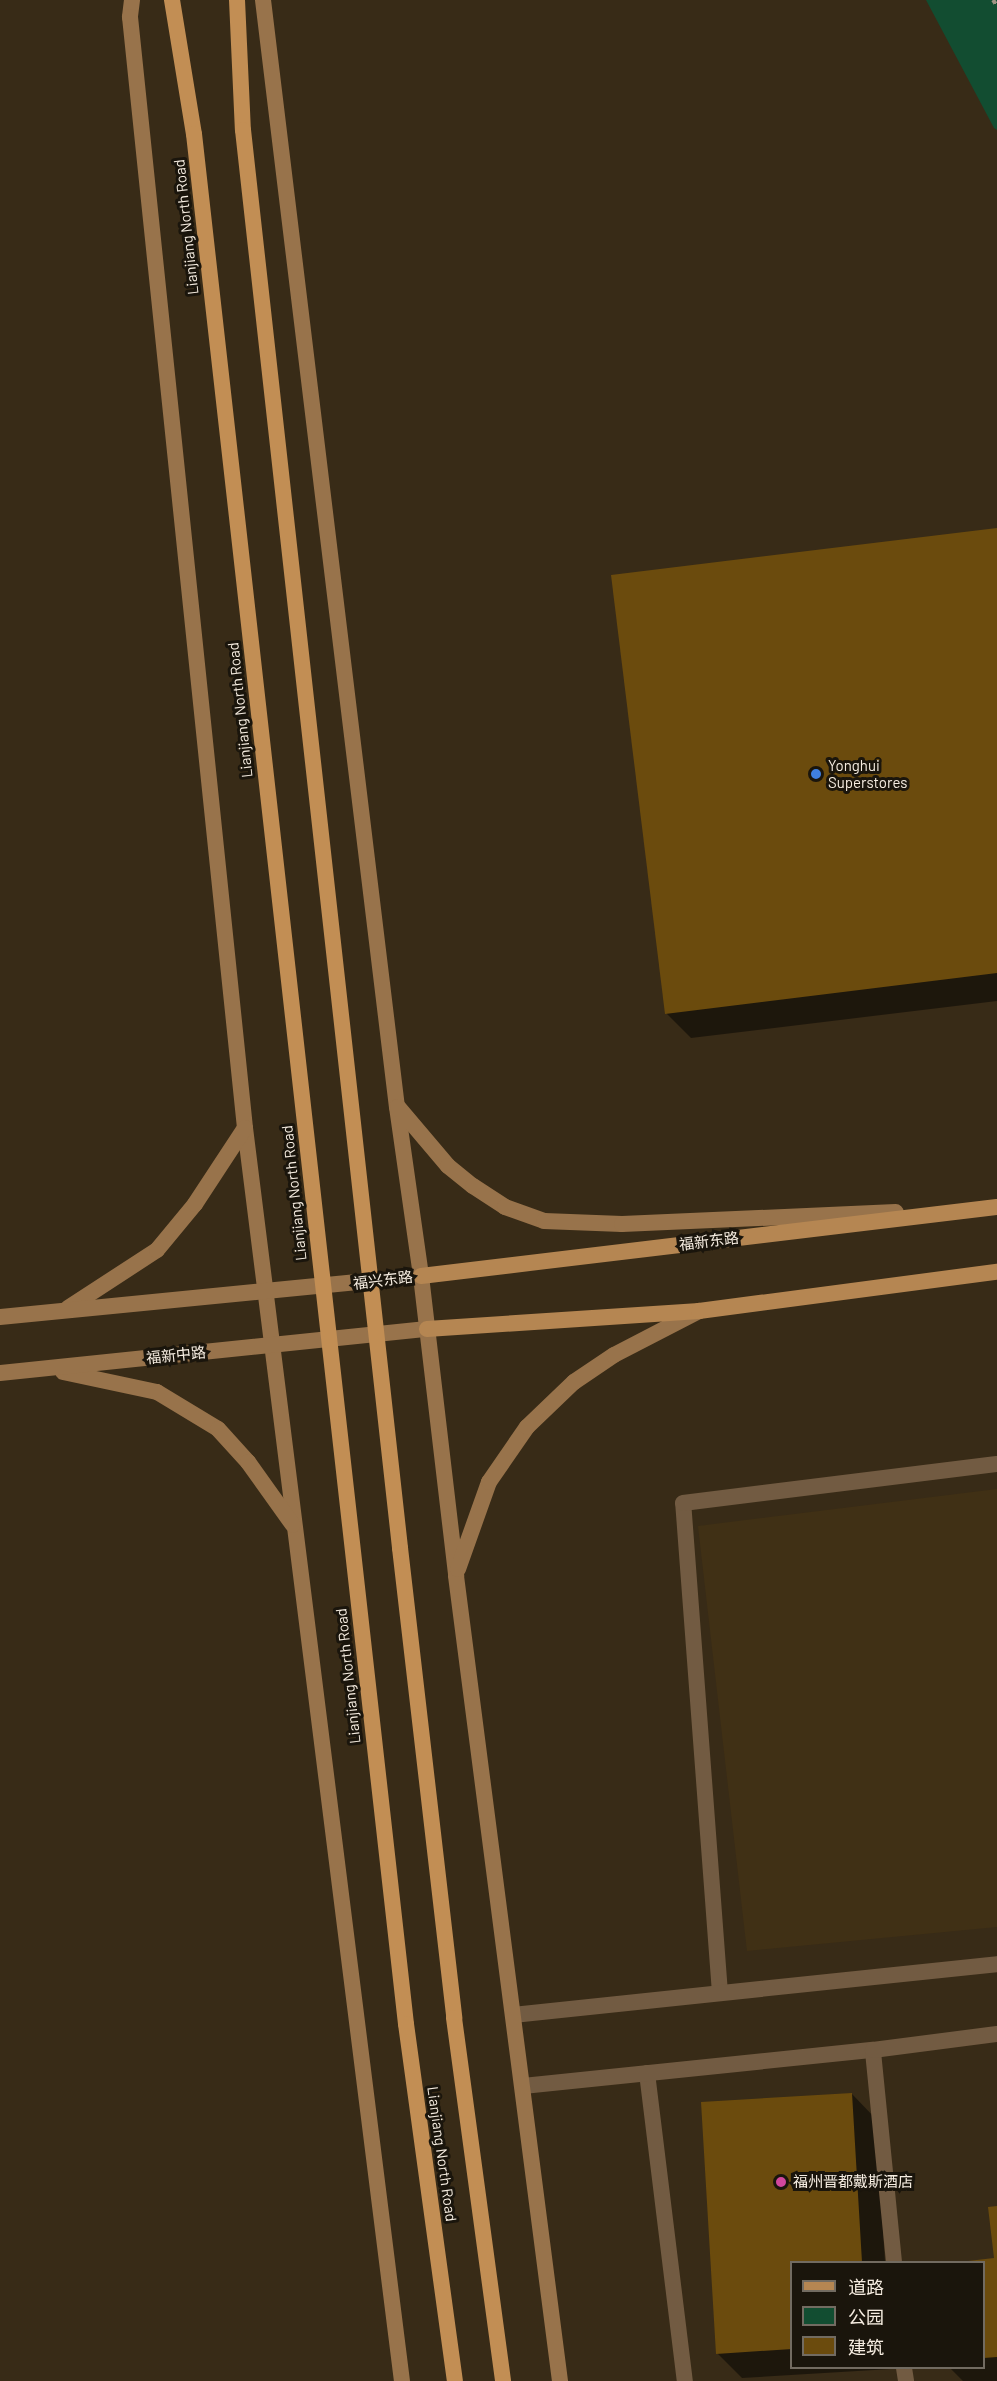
<!DOCTYPE html>
<html>
<head>
<meta charset="utf-8">
<style>
  body { margin:0 }
  #map { position:relative; width:997px; height:2381px; overflow:hidden; background:#382b17; font-family:Barlow,"Noto Sans SC",sans-serif }
  div>[style] { position:absolute }
  [style*='--x'] { left:calc(var(--x)*1px); top:calc(var(--y)*1px); width:calc(var(--w)*1px); rotate:calc(var(--a)*1deg) }
  .built>* { inset:0; background:#403015 }
  .green>* { inset:0; background:#124d31 }
  .shadow>* { inset:0; background:#0007 }
  .building>* { inset:0; background:#6b4b0d }
  .path>* { height:4px; margin-top:-2px; transform-origin:0; background:repeating-linear-gradient(90deg,#9f9484 0 4.5px,transparent 0 9px) }
  .service>* { height:16px; margin:-8px; padding:0 8px; transform-origin:8px; border-radius:8px; background:#725b42 }
  .secondary>* { height:16px; margin:-8px; padding:0 8px; transform-origin:8px; border-radius:8px; background:#98734b }
  .primary>* { height:16px; margin:-8px; padding:0 8px; transform-origin:8px; border-radius:8px; background:#b58652 }
  .trunk>* { height:16px; margin:-8px; padding:0 8px; transform-origin:8px; border-radius:8px; background:#c28e54 }
  .trunk-bridge>* { height:16px; margin:-8px; padding:0 8px; transform-origin:8px; border-radius:8px; background:#c28e54 }
  .dots>* { width:16px; height:16px; translate:-50% -50%; box-sizing:border-box; border:3px solid #1a150c; border-radius:50% }
  span { translate:-50% -50%; white-space:nowrap; text-align:center; line-height:1.15; -webkit-text-stroke:6px #1a150c; paint-order:stroke }
  .street-label { font-size:15px; color:#f6ede1 }
  .poi-label { font-size:15px; color:#f6ede1 }
  .left { translate:0 -50%; text-align:left }
  .legend { position:absolute; left:790px; top:2261px; width:195px; height:108px; box-sizing:border-box; background:#1a150c; border:2px solid #726b61; margin:0; padding:8px 10px; list-style:none; font-size:18px; color:#f6ede1 }
  .legend li { display:flex; align-items:center; gap:12px; height:30px }
  .legend b { width:30px; border:2px solid #726b61 }
</style>
</head>
<body>
<div id="map">
  <div class="built">
    <i style="clip-path:polygon(997px 1489px,997px 1927px,747px 1951px,698px 1526px)"></i>
  </div>
  <div class="green">
    <i style="clip-path:polygon(926px 0,997px 0,997px 130px,994px 128px)"></i>
  </div>
  <div class="shadow">
    <i style="clip-path:polygon(997px 530px,997px 1001px,691px 1038px,666px 1013px)"></i>
    <i style="clip-path:polygon(852px 2094px,876px 2119px,885px 2262px,792px 2262px,792px 2368px,891px 2369px,742px 2378px,717px 2353px)"></i>
    <i style="clip-path:polygon(997px 2207px,997px 2381px,963px 2381px,950px 2368px,984px 2368px,984px 2262px,968px 2262px,995px 2259px)"></i>
  </div>
  <div class="building">
    <i style="clip-path:polygon(997px 528px,997px 973px,665px 1014px,611px 575px)"></i>
    <i style="clip-path:polygon(852px 2093px,862px 2262px,792px 2262px,792px 2349px,716px 2354px,701px 2102px)"></i>
    <i style="clip-path:polygon(997px 2206px,997px 2357px,984px 2358px,984px 2262px,968px 2261px,994px 2258px,988px 2207px)"></i>
  </div>
  <div class="path">
    <i style="--x:993;--y:0;--w:7;--a:56"></i>
  </div>
  <div class="service">
    <i style="--x:720;--y:1993;--w:491;--a:-94.3"></i>
    <i style="--x:683;--y:1503;--w:316;--a:-7.1"></i>
    <i style="--x:513;--y:2015;--w:487;--a:-6"></i>
    <i style="--x:647;--y:2073;--w:310;--a:83"></i>
    <i style="--x:523;--y:2086;--w:352;--a:-5.9"></i>
    <i style="--x:894;--y:2262;--w:213;--a:-95.7"></i>
    <i style="--x:873;--y:2050;--w:125;--a:-7.4"></i>
    <i style="--x:904;--y:2368;--w:13;--a:81"></i>
  </div>
  <div class="secondary">
    <i style="--x:132;--y:0;--w:17;--a:97"></i>
    <i style="--x:130;--y:17;--w:1117;--a:84.09"></i>
    <i style="--x:245;--y:1128;--w:1263;--a:82.86"></i>
    <i style="--x:263;--y:0;--w:1115;--a:83.1"></i>
    <i style="--x:397;--y:1107;--w:171;--a:81.9"></i>
    <i style="--x:421;--y:1276;--w:302;--a:83.3"></i>
    <i style="--x:456;--y:1576;--w:812;--a:82.64"></i>
    <i style="--x:398;--y:1107;--w:77;--a:49.7"></i>
    <i style="--x:448;--y:1166;--w:32;--a:39"></i>
    <i style="--x:473;--y:1186;--w:38;--a:33"></i>
    <i style="--x:505;--y:1207;--w:41;--a:19.7"></i>
    <i style="--x:544;--y:1221;--w:78;--a:2.2"></i>
    <i style="--x:622;--y:1224;--w:274;--a:-2.5"></i>
    <i style="--x:68;--y:1308;--w:106;--a:-33.1"></i>
    <i style="--x:157;--y:1250;--w:60;--a:-50.4"></i>
    <i style="--x:195;--y:1204;--w:91;--a:-56.7"></i>
    <i style="--x:0;--y:1317;--w:423;--a:-5.6"></i>
    <i style="--x:63;--y:1372;--w:96;--a:12"></i>
    <i style="--x:157;--y:1392;--w:71;--a:31.2"></i>
    <i style="--x:218;--y:1429;--w:45;--a:47.7"></i>
    <i style="--x:248;--y:1462;--w:77;--a:54.5"></i>
    <i style="--x:0;--y:1373;--w:429;--a:-5.9"></i>
    <i style="--x:458;--y:1569;--w:92;--a:-70.4"></i>
    <i style="--x:489;--y:1482;--w:67;--a:-55.4"></i>
    <i style="--x:527;--y:1427;--w:65;--a:-43.8"></i>
    <i style="--x:574;--y:1382;--w:48;--a:-34"></i>
    <i style="--x:614;--y:1355;--w:96;--a:-27.4"></i>
  </div>
  <div class="primary">
    <i style="--x:421;--y:1276;--w:580;--a:-6.83"></i>
    <i style="--x:427;--y:1329;--w:273;--a:-3.8"></i>
    <i style="--x:699;--y:1311;--w:301;--a:-7.5"></i>
  </div>
  <div class="trunk">
    <i style="--x:172;--y:0;--w:136;--a:80.7"></i>
    <i style="--x:237;--y:0;--w:130;--a:87.4"></i>
  </div>
  <div class="trunk-bridge">
    <i style="--x:243;--y:130;--w:1427;--a:83.68"></i>
    <i style="--x:400;--y:1548;--w:473;--a:83.4"></i>
    <i style="--x:454;--y:2018;--w:366;--a:82.3"></i>
    <i style="--x:194;--y:134;--w:1902;--a:83.6"></i>
    <i style="--x:406;--y:2024;--w:360;--a:82.2"></i>
  </div>
  <div class="dots">
    <i style="left:816px;top:774px;background:#3f7fe0"></i>
    <i style="left:781px;top:2182px;background:#d1479c"></i>
  </div>
  <div class="street-label">
    <span style="left:186px;top:227px;rotate:-96deg">Lianjiang North Road</span>
    <span style="left:240px;top:710px;rotate:-96deg">Lianjiang North Road</span>
    <span style="left:294px;top:1193px;rotate:-96deg">Lianjiang North Road</span>
    <span style="left:709px;top:1241px;rotate:-7deg">福新东路</span>
    <span style="left:383px;top:1280px;rotate:-7deg">福兴东路</span>
    <span style="left:176px;top:1355px;rotate:-6deg">福新中路</span>
    <span style="left:348px;top:1676px;rotate:-96deg">Lianjiang North Road</span>
    <span style="left:442px;top:2154px;rotate:82deg">Lianjiang North Road</span>
  </div>
  <div class="poi-label">
    <span class="left" style="left:828px;top:774px">Yonghui<br>Superstores</span>
    <span class="left" style="left:793px;top:2182px">福州晋都戴斯酒店</span>
  </div>
  <ul class="legend">
  <li><b style="height:8px;background:#b58652"></b>道路</li>
  <li><b style="height:16px;background:#124d31"></b>公园</li>
  <li><b style="height:16px;background:#6b4b0d"></b>建筑</li>
  </ul>
</div>
</body>
</html>
